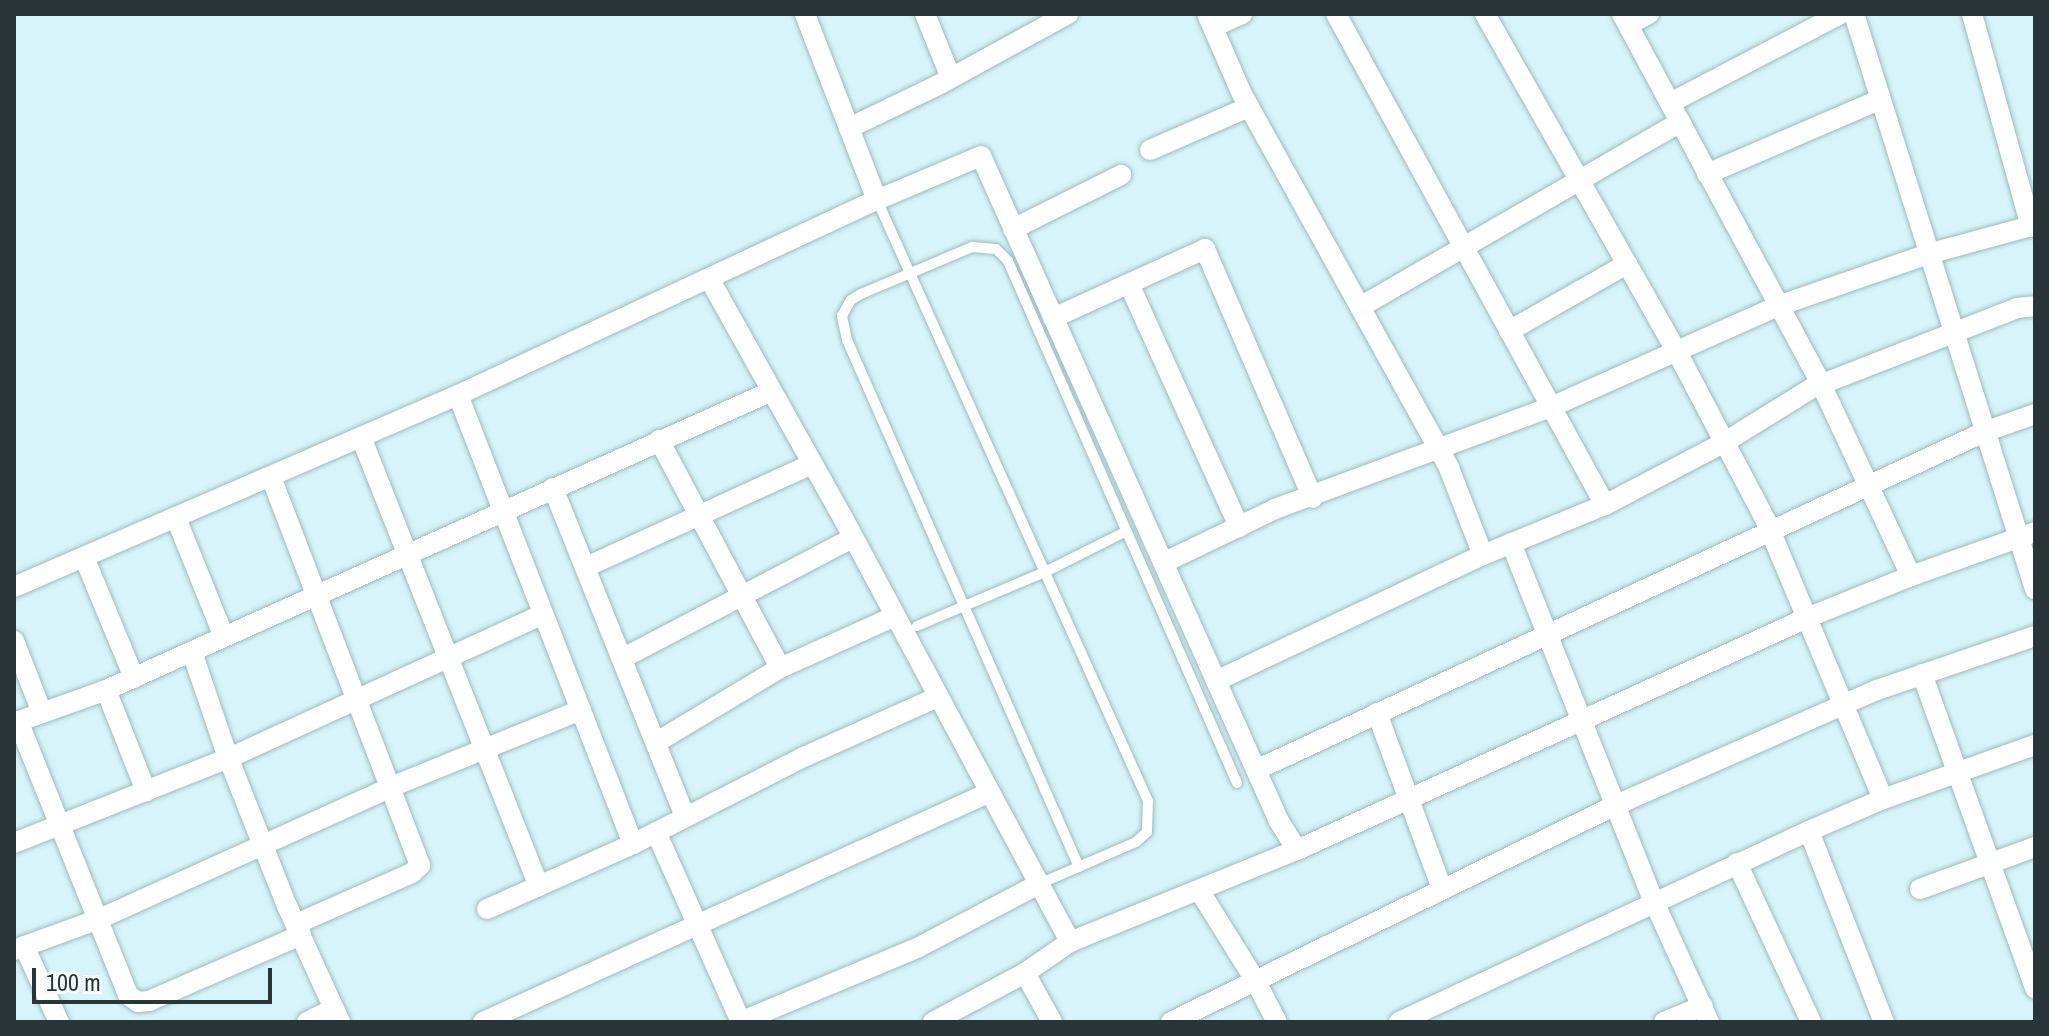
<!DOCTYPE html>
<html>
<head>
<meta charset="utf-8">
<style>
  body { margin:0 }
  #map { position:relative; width:2049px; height:1036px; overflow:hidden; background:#d6f4f9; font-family:"Archivo Narrow",sans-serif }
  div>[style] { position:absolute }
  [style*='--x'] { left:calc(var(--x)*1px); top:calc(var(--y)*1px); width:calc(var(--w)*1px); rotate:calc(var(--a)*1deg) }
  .roads { filter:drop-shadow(0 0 2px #9ebbbf) drop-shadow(0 0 2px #9ebbbf) }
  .service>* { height:10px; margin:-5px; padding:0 5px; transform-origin:5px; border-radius:5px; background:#fff }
  .minor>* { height:20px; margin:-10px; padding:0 10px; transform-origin:10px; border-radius:10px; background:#fff }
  span { translate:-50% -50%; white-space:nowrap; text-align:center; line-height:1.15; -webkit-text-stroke:8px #f6fcfd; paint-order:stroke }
  .frame { position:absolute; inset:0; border:16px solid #2a3537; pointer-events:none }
  .scale { position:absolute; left:32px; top:968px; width:240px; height:36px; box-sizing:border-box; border:4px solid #2a3537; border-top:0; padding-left:10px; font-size:24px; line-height:28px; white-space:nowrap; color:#2a3537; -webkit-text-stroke:6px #f6fcfd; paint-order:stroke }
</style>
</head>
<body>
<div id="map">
  <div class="roads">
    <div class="service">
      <i style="--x:877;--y:200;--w:659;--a:65.73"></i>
      <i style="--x:1148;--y:801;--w:31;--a:92"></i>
      <i style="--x:1147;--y:832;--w:15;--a:138"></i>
      <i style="--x:1136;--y:842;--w:106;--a:156.6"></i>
      <i style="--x:917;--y:626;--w:139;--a:-22.9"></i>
      <i style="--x:1045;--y:572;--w:89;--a:-26.6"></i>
      <i style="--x:1079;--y:867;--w:576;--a:-113.76"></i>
      <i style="--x:847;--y:340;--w:25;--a:-102"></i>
      <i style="--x:842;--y:316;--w:18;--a:-61"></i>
      <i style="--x:851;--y:300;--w:12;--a:-31"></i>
      <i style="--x:861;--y:294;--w:121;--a:-22.9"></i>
      <i style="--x:972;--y:247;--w:24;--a:5"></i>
      <i style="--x:996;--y:249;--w:17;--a:45"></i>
      <i style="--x:1008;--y:261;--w:570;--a:66.31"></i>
    </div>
    <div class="minor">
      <i style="--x:925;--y:14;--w:69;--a:67.9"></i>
      <i style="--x:1207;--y:14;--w:87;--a:66.4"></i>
      <i style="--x:1242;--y:94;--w:427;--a:61"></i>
      <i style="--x:1449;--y:468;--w:93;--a:68.7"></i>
      <i style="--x:1336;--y:14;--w:560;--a:61.28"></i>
      <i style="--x:1485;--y:14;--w:389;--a:60.4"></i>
      <i style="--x:1677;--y:352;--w:193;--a:62.2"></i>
      <i style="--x:1767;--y:523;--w:299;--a:67.2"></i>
      <i style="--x:1622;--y:14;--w:420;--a:61.7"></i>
      <i style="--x:1821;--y:384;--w:212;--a:64.9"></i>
      <i style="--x:1854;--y:14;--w:603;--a:72.53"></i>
      <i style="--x:1972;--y:14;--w:221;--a:74.5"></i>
      <i style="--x:1628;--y:25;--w:24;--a:-28"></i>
      <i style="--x:1213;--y:27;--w:32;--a:-24"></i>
      <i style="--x:1670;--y:103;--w:192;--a:-27.6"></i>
      <i style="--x:849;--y:128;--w:103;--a:-25.8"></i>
      <i style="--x:942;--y:83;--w:144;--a:-28.7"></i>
      <i style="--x:1150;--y:150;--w:108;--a:-23.5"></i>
      <i style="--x:1707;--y:174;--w:189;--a:-23.3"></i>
      <i style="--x:1013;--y:229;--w:121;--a:-26.6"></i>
      <i style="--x:710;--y:280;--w:273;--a:60.8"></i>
      <i style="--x:843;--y:518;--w:481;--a:61.8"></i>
      <i style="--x:1070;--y:942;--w:245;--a:-22.1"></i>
      <i style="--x:1297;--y:850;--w:36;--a:-122"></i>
      <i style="--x:1278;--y:819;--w:726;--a:-114.13"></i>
      <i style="--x:981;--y:156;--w:113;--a:157.1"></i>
      <i style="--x:1129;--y:284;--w:267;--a:65.6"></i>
      <i style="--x:1360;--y:307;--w:370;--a:-30"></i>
      <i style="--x:1053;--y:318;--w:167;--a:-24.4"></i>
      <i style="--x:1205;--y:249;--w:271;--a:66.6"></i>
      <i style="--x:1509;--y:331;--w:136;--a:-29.6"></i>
      <i style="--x:458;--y:395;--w:482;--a:68.7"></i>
      <i style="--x:361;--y:437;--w:483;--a:68.4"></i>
      <i style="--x:659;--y:440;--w:258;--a:62"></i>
      <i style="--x:271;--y:477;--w:416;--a:69"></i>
      <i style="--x:420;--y:865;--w:11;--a:135"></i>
      <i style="--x:412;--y:873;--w:127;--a:156.3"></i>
      <i style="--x:553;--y:488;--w:354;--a:68.1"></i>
      <i style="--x:176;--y:518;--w:128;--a:68"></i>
      <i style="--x:1511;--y:543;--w:389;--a:68.3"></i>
      <i style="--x:1655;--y:904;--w:130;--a:65.4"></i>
      <i style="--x:84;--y:557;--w:131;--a:67.5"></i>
      <i style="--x:1163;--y:563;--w:124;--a:-25.7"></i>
      <i style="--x:1275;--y:509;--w:294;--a:-20.3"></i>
      <i style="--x:1551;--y:407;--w:248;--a:-24"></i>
      <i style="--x:1778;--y:306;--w:159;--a:-19.1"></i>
      <i style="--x:1928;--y:254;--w:111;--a:-15.2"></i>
      <i style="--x:586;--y:567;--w:248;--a:-24.5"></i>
      <i style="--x:14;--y:587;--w:484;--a:-23.4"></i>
      <i style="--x:458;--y:395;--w:462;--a:-25"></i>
      <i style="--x:877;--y:200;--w:199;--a:-111.2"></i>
      <i style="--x:14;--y:641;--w:77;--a:68.7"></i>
      <i style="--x:192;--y:652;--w:106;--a:71.2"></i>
      <i style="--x:226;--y:752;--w:166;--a:68.4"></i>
      <i style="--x:287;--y:906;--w:128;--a:65.4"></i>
      <i style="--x:623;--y:658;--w:259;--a:-27.6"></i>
      <i style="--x:1922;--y:674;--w:334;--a:70.2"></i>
      <i style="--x:1216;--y:681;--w:295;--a:-25.3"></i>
      <i style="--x:1483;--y:555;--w:132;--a:-22.3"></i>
      <i style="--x:1605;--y:505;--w:136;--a:-27.7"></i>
      <i style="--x:1725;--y:442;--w:102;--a:-31.8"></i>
      <i style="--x:1812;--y:388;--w:220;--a:-21.3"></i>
      <i style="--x:2017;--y:308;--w:18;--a:-6"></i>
      <i style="--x:106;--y:690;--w:109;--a:68.4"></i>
      <i style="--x:1377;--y:713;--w:188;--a:69.7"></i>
      <i style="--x:18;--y:721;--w:295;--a:68.1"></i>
      <i style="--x:128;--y:995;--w:12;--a:35"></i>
      <i style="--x:138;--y:1002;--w:11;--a:-5"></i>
      <i style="--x:149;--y:1001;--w:166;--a:-23.5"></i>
      <i style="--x:14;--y:723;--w:98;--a:-19.7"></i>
      <i style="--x:106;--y:690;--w:730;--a:-24.18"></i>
      <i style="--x:657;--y:742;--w:144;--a:-31"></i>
      <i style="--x:780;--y:668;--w:126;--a:-24.3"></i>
      <i style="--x:1256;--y:770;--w:803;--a:-24.9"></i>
      <i style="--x:1984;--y:432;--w:54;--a:-19.4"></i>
      <i style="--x:1809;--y:831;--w:205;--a:68.6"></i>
      <i style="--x:656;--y:832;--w:208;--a:65.9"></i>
      <i style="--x:14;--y:843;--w:231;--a:-21.6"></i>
      <i style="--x:229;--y:758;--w:345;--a:-24.6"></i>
      <i style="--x:1297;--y:850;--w:563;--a:-24.47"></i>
      <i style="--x:1809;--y:617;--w:110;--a:-21.9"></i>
      <i style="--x:1911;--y:576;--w:132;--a:-19.5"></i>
      <i style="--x:1737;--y:863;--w:175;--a:65"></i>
      <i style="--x:1920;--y:889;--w:122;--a:-20.1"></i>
      <i style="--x:1199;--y:890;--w:106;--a:58.1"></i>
      <i style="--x:1255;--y:980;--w:47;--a:62.4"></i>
      <i style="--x:487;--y:909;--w:160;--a:-24"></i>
      <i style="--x:633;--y:844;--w:194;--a:-27"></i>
      <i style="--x:806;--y:756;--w:145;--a:-24.1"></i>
      <i style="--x:24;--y:946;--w:84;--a:65.3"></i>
      <i style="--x:14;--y:950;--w:90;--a:-20"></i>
      <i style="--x:99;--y:919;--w:320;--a:-24.3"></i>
      <i style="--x:391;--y:787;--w:205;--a:-22.1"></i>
      <i style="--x:1025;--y:973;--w:56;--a:61.1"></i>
      <i style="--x:307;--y:1022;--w:30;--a:-26"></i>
      <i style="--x:483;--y:1022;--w:554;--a:-24.39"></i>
      <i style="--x:740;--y:1022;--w:192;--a:-22.7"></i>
      <i style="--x:917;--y:948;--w:138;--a:-27.7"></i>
      <i style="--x:933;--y:1022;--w:104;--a:-28"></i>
      <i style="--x:1025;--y:973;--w:55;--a:-34.6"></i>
      <i style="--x:1171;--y:1022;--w:495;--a:-26"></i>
      <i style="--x:1616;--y:805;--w:285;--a:-23.8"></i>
      <i style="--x:1877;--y:690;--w:167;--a:-18.9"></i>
      <i style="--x:1399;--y:1022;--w:452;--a:-25"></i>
      <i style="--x:1809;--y:831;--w:81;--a:-23.4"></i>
      <i style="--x:1883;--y:799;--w:161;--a:-19.6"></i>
      <i style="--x:1664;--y:1022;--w:42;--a:-22.3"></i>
    </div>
  </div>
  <div class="frame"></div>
  <div class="scale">100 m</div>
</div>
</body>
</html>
